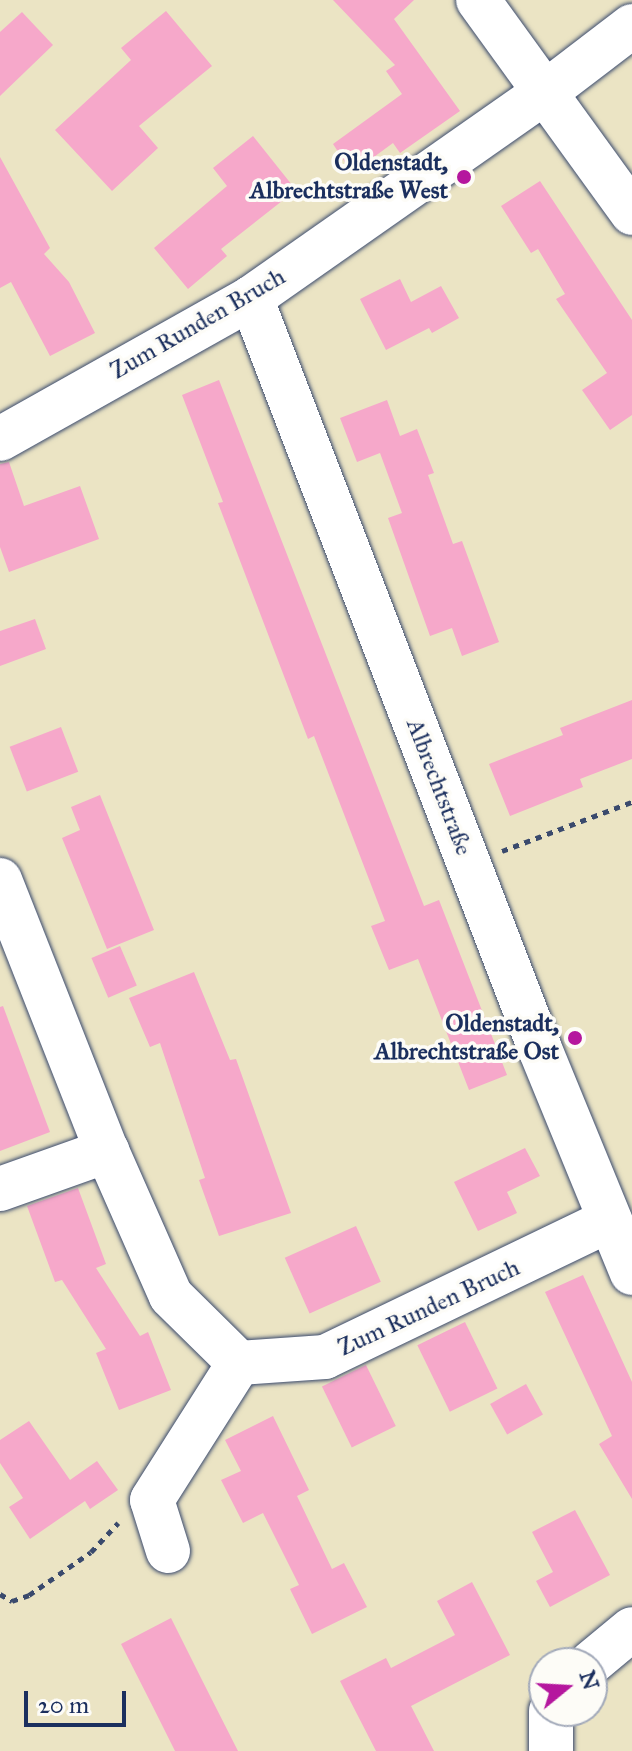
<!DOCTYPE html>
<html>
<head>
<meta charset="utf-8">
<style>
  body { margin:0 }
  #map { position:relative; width:632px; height:1751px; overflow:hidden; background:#ebe4c4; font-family:"IM FELL Great Primer",serif }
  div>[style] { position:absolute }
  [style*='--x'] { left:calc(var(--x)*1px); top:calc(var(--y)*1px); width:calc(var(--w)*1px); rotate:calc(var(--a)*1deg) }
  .building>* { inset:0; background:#f6a8ca; transform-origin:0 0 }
  .path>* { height:5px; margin-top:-2.5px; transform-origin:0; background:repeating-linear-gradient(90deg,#3a4a6d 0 6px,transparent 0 12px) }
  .roads { filter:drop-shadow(0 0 2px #3a4a6d) drop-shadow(0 0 2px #3a4a6d) }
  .minor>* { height:44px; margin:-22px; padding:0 22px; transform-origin:22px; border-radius:22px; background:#fff }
  .dots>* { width:22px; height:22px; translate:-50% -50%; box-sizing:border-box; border:4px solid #fdfcf7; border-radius:50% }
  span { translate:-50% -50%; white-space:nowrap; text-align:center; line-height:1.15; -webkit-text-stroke:7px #fdfcf7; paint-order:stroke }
  .poi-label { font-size:24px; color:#1b2f5e; font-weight:700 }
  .right { translate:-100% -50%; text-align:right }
  .street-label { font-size:24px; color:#1b2f5e }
  .north { position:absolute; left:528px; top:1647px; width:80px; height:80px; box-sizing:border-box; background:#fdfcf7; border:2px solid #a3aaba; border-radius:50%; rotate:72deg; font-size:22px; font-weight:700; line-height:32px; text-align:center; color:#1b2f5e }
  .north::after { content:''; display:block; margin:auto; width:28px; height:36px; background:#b5179e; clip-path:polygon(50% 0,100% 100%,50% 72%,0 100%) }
  .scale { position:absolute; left:24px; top:1691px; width:102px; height:36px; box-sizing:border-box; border:4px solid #1b2f5e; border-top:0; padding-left:10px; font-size:24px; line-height:28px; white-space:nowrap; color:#1b2f5e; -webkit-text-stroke:6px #fdfcf7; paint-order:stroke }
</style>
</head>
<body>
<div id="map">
  <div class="building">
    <i style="clip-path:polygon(333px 0,414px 0,394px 19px,460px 111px,400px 153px,393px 143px,352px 173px,333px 144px,402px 94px,386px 71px,395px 65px)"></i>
    <i style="clip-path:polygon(166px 11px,212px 66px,139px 126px,158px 148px,112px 191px,55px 130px,131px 60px,121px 48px)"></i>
    <i style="clip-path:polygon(22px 12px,53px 45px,0 96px,0 32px)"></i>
    <i style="clip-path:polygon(253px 136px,296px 190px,221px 249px,227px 256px,188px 289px,154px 248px,227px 186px,213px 168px)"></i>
    <i style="clip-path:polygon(0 157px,50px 248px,44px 254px,69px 282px,95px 333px,50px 356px,11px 282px,0 288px)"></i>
    <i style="clip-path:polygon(540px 181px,632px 320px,632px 415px,610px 430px,582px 390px,607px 373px,556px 299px,565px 294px,538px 249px,531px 253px,501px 206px)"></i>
    <i style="clip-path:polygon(400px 279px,411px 302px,441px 286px,459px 318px,432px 333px,429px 328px,386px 350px,360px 299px)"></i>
    <i style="clip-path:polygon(219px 380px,424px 906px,439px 900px,507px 1075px,469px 1090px,418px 959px,389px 970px,371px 926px,385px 921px,314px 736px,308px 739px,218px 503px,223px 502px,182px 395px)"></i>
    <i style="clip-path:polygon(387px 400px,400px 436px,417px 429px,434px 473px,428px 475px,453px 544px,462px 541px,499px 642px,462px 656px,452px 628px,430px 636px,388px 518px,402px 513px,380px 453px,357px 462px,340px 418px)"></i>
    <i style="clip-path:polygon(9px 462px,24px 506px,80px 486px,99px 539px,9px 572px,0 547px,0 464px)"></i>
    <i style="clip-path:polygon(35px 619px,46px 649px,0 666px,0 631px)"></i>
    <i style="clip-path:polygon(632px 700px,632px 759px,580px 779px,583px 787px,510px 816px,489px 764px,563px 735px,560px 728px)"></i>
    <i style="left:61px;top:727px;width:48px;height:55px;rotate:69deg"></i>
    <i style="clip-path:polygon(100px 795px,154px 930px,107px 949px,62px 838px,80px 830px,71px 807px)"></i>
    <i style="left:120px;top:946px;width:43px;height:31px;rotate:67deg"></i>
    <i style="clip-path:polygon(194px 972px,230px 1060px,236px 1059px,291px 1213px,219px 1236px,199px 1180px,205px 1178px,160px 1043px,150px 1047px,129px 998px)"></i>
    <i style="clip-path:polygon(3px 1006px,50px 1132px,0 1151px,0 1007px)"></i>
    <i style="clip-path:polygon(525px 1148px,540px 1176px,507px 1192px,517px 1213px,478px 1231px,454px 1182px)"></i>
    <i style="clip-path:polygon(78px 1188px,106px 1264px,96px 1268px,140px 1336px,148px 1332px,171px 1390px,119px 1410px,96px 1353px,106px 1349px,62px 1280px,55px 1282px,27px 1206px)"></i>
    <i style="left:356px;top:1226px;width:61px;height:78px;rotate:66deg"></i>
    <i style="clip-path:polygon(583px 1275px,632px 1382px,632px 1499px,599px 1444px,612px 1436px,545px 1292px)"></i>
    <i style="left:465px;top:1322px;width:74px;height:53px;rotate:64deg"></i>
    <i style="left:366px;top:1365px;width:68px;height:49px;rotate:64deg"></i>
    <i style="left:526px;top:1384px;width:35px;height:41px;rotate:61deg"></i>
    <i style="clip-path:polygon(273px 1416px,309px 1490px,297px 1496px,332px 1569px,344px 1563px,367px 1607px,312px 1634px,290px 1589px,299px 1585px,263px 1513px,243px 1523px,221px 1480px,241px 1471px,225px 1440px)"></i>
    <i style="clip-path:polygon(29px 1421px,70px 1480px,97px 1461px,118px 1490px,90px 1509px,85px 1501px,30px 1539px,9px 1507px,23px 1498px,0 1463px,0 1440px)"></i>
    <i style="clip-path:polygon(575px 1510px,610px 1575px,550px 1607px,536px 1581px,553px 1572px,532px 1532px)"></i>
    <i style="clip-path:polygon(472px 1582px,510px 1655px,411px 1706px,434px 1751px,376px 1751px,340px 1681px,386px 1658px,391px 1668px,455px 1635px,437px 1601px)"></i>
    <i style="clip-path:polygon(171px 1618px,203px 1682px,238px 1751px,175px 1751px,153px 1707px,121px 1644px)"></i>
  </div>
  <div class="path">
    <i style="--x:502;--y:851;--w:139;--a:-20.7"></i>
    <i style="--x:0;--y:1594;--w:14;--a:30"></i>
    <i style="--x:12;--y:1601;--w:18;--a:-19"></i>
    <i style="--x:29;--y:1595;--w:75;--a:-34.7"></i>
    <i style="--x:91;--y:1552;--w:40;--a:-47"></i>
  </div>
  <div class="roads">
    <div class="minor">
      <i style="--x:478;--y:0;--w:263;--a:54.1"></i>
      <i style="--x:251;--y:298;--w:805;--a:68.95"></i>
      <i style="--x:540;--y:1049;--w:242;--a:67.7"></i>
      <i style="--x:0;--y:439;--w:288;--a:-29.3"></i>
      <i style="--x:251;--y:298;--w:361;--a:-35"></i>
      <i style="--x:547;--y:91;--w:107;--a:-37.4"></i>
      <i style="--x:0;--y:880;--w:291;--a:68.5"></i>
      <i style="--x:107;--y:1151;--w:158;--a:66.2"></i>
      <i style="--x:171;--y:1296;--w:95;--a:44.6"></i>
      <i style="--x:239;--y:1363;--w:86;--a:-4"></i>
      <i style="--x:325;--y:1357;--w:316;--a:-25.7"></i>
      <i style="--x:0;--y:1189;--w:114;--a:-19.6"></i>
      <i style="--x:168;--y:1551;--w:53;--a:-107.4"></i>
      <i style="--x:152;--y:1500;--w:162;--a:-57.6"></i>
      <i style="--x:591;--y:1663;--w:53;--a:-39.7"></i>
      <i style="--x:551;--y:1751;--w:40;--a:-90"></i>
    </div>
  </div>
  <div class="dots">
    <i style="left:464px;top:177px;background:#b5179e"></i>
    <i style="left:575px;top:1038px;background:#b5179e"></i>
  </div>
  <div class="poi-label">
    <span class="right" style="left:448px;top:177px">Oldenstadt,<br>Albrechtstraße West</span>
    <span class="right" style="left:559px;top:1038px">Oldenstadt,<br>Albrechtstraße Ost</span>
  </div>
  <div class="street-label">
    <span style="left:198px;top:324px;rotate:-30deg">Zum Runden Bruch</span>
    <span style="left:439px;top:787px;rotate:69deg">Albrechtstraße</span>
    <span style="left:429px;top:1308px;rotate:-25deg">Zum Runden Bruch</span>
  </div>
  <div class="north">N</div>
  <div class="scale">20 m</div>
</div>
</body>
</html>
